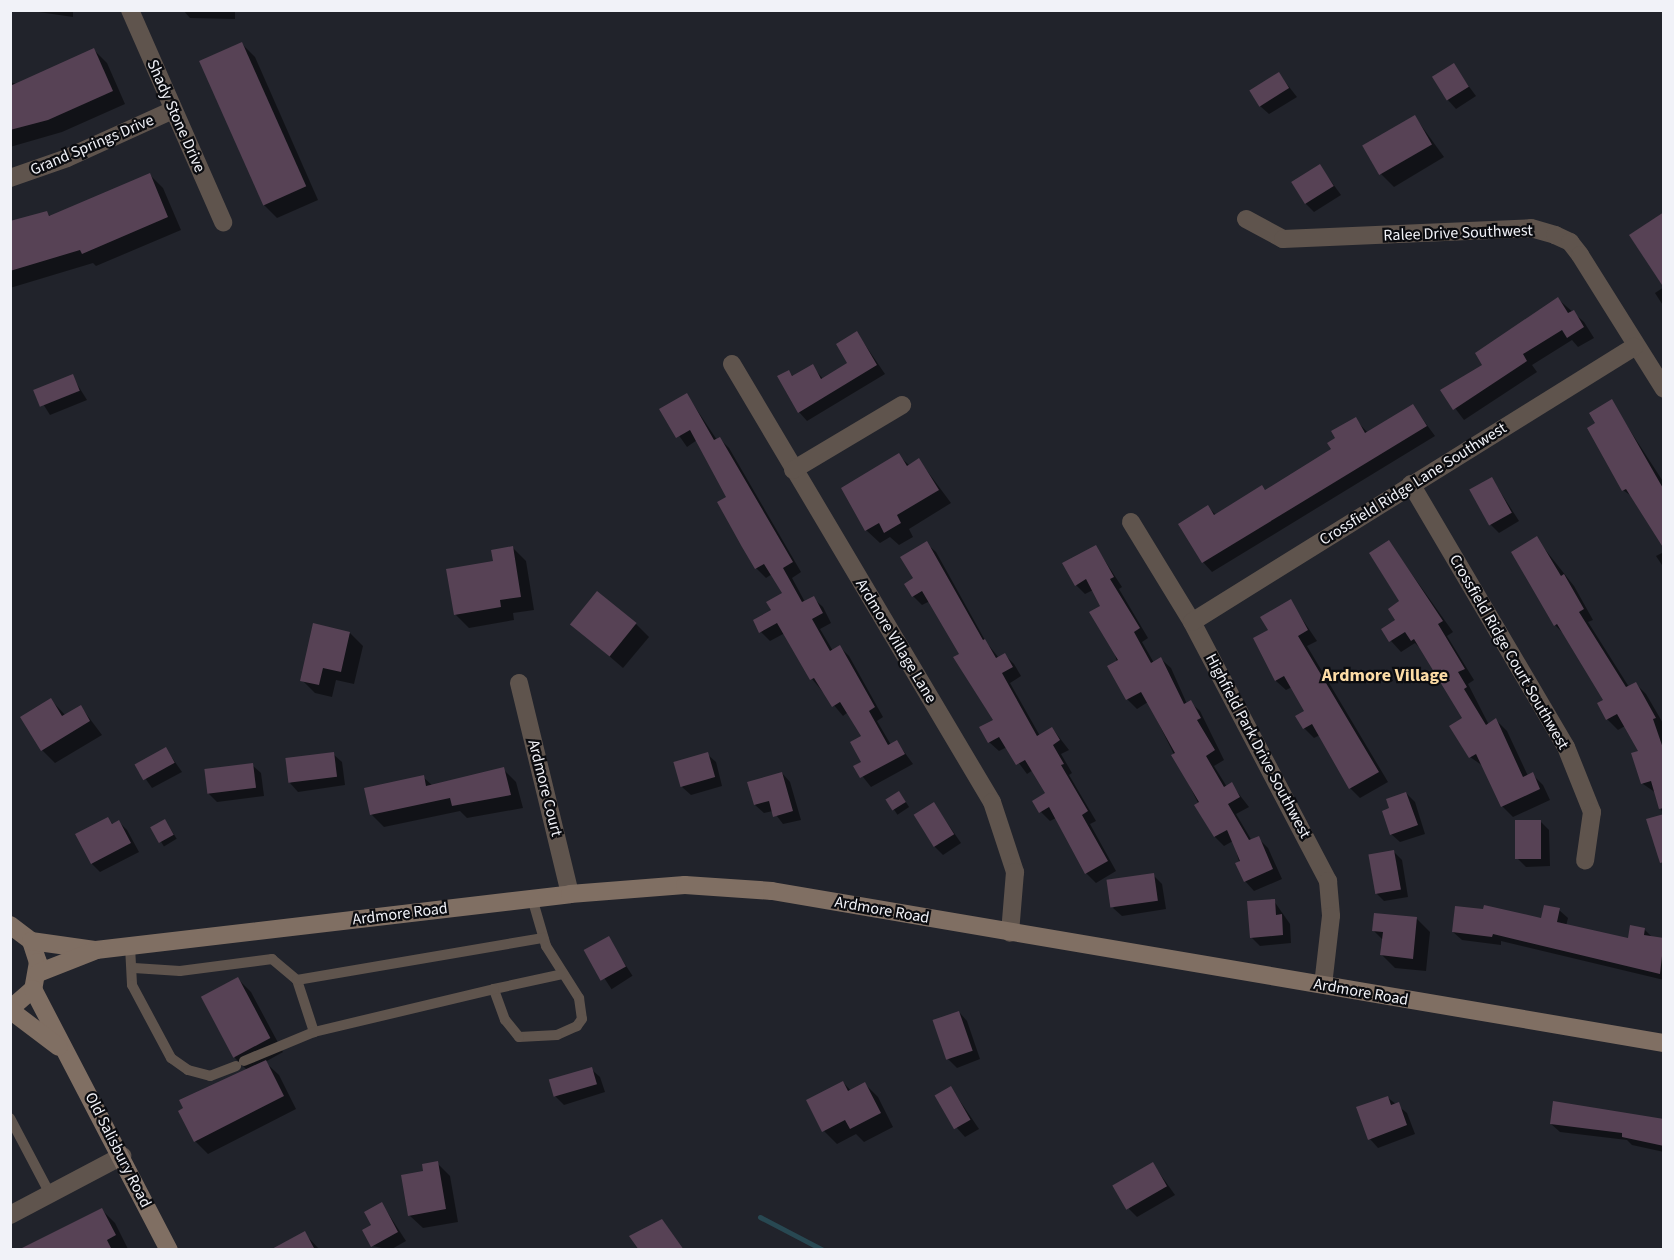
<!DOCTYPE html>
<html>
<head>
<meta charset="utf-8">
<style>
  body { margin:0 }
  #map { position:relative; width:1674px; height:1260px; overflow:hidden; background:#21232b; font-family:"Source Sans 3",sans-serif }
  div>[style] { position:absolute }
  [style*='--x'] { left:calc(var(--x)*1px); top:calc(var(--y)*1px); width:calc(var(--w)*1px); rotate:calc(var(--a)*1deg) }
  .shadow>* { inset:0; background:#0007; transform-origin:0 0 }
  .stream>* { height:5px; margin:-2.5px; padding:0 2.5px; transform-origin:2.5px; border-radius:2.5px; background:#284852 }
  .building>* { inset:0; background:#574255; transform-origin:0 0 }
  .lane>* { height:10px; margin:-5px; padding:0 5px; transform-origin:5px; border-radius:5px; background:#5f544d }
  .street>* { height:18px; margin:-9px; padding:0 9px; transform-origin:9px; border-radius:9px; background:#5f544d }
  .secondary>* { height:18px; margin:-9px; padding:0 9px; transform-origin:9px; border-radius:9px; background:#806f63 }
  span { translate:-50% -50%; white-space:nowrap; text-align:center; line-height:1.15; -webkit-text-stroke:4.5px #0b0c10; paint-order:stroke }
  .street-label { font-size:16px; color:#f1f2f8 }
  .neighbourhood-label { font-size:18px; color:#fddca5; font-weight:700 }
  .frame { position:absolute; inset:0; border:12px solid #f1f2f8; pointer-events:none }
</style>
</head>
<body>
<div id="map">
  <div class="shadow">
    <i style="clip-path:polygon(25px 10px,73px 10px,73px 17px)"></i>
    <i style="clip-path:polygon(183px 10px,235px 10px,235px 19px,190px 18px)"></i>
    <i style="clip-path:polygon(242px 44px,255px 57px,318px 200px,277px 218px,264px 205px)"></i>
    <i style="clip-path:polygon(94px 50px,107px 63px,125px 104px,62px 132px,10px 147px,10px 82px,17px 84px)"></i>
    <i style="clip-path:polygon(1453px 65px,1476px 96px,1456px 109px,1448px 100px)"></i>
    <i style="clip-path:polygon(1279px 74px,1297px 97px,1269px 114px,1260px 106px)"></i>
    <i style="clip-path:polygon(1415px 117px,1444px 157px,1394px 187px,1381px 174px)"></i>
    <i style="clip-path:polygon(1320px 166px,1341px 195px,1314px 212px,1305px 203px)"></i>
    <i style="clip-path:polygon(150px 175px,163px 188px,181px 230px,96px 266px,93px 263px,10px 288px,10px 223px,46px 212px,51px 217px)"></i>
    <i style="clip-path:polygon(1664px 287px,1664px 307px,1655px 293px)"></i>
    <i style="clip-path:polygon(1558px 299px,1584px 322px,1594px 338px,1578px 347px,1572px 340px,1532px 365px,1537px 372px,1464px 420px,1442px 391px,1484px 365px)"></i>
    <i style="clip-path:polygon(857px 333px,885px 374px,807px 421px,799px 412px,789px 372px,794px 377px,812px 366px,823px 379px,850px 364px)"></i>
    <i style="clip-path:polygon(72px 376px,87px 400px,50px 415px,35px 391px)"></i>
    <i style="clip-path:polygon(687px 395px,717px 440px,720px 439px,729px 448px,801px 572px,792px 578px,805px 602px,813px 598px,823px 607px,831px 623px,820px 629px,833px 651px,840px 647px,849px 656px,883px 717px,877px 721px,891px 745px,897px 742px,913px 764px,871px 787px,855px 767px,863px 762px,863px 736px,848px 712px,843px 716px,812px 679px,785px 633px,770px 641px,761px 632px,784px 594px,772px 574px,766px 578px,756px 568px,743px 546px,728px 498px,697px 440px,687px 447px,661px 410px)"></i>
    <i style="clip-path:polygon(1611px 401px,1664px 483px,1664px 546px,1634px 498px,1623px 490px,1597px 423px)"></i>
    <i style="clip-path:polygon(1413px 406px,1435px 436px,1212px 572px,1203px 562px,1208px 507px,1216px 515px,1262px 487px,1266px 491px,1333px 450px,1355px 419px,1368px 433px)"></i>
    <i style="clip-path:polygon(898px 455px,910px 466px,919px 460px,951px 503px,909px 529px,913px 537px,899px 545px,890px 537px,880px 543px,866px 530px)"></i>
    <i style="clip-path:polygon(1492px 479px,1519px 521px,1499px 533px,1490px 524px)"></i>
    <i style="clip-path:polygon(1536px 538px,1574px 586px,1593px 620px,1588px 622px,1629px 687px,1635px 683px,1646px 694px,1664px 725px,1664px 848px,1663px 815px,1656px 793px,1643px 784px,1633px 754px,1640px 752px,1625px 726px,1618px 730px,1607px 719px,1599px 704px,1606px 700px,1566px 636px,1555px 625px)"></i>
    <i style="clip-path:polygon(1389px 542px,1453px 632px,1447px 636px,1474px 680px,1468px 684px,1489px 725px,1496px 720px,1507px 731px,1528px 776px,1532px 774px,1543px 785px,1550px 800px,1513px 817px,1502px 806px,1483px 766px,1470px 757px,1464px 719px,1423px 651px,1415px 643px,1401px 652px,1391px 641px,1383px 629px,1397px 620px,1401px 602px)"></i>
    <i style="clip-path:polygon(926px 543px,936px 552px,986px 642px,999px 658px,1005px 655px,1014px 664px,1021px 676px,1010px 683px,1040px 736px,1052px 728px,1069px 750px,1061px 754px,1072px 773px,1069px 775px,1096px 821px,1090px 824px,1116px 871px,1096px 883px,1086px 873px,1056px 818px,1050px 821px,1041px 812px,1047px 794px,1033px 770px,1027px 774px,1007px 747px,999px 751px,989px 742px,995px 720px,961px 654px,930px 601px,922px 605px,913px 596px)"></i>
    <i style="clip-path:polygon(1096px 547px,1122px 587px,1119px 589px,1148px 638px,1142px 642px,1154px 663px,1161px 659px,1171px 668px,1187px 704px,1190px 702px,1200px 711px,1224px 760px,1214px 766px,1227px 787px,1231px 784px,1249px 807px,1236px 814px,1252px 841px,1258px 838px,1268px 848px,1282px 879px,1254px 891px,1245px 881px,1233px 841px,1224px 846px,1215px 837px,1148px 702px,1137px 709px,1127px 699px,1102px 606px,1093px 590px,1085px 594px,1076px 585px)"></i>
    <i style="clip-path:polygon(513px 548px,526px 561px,534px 610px,513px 613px,514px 620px,469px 628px,455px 614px,494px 563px)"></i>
    <i style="clip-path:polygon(1664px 552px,1664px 568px,1656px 556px)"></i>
    <i style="clip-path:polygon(1290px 601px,1317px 641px,1307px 646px,1388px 782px,1360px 798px,1350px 788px,1320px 735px,1314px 738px,1304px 728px,1306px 712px,1292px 687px,1286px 690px,1276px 681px,1255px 639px,1270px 631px)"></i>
    <i style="clip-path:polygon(572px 624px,636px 624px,649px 637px,623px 668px)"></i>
    <i style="clip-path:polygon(350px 633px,363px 646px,354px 684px,336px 680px,332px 697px,315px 693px,302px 680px)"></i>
    <i style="clip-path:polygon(51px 700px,66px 716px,81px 707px,102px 735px,55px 763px,42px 750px)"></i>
    <i style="clip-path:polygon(166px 749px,182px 772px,152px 788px,136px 765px)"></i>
    <i style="clip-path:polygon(333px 754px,342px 762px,345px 785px,298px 792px,290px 783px)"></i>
    <i style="clip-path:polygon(707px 754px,716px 762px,722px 786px,691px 795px,682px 787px)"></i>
    <i style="clip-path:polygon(252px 765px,261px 773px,264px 796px,217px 802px,208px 793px)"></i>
    <i style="clip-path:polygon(503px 769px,516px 782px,523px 808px,467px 818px,460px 811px,384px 827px,371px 814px,423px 777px,433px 786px)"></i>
    <i style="clip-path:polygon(782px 773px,790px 782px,801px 820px,783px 824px,773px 811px,764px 813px,755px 805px)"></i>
    <i style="left:899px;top:792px;width:18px;height:14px;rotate:56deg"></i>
    <i style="clip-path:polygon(1406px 793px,1415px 802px,1425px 834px,1400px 842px,1391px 834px,1391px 809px)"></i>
    <i style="clip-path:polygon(934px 804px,961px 843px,943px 855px,934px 846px)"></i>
    <i style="clip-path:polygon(108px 819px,113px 824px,119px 822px,127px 830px,139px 852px,100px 872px,92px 864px)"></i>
    <i style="left:165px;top:820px;width:22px;height:15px;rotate:58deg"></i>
    <i style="clip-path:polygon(1540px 821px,1549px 830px,1550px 866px,1526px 867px,1517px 858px)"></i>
    <i style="clip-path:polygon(1394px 852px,1402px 860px,1408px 897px,1384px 901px,1376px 893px)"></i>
    <i style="clip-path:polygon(1153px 875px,1162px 884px,1166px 909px,1122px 916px,1113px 908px)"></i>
    <i style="clip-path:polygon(1274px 901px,1290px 924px,1291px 943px,1260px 946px,1251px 937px)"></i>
    <i style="clip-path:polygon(1559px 910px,1568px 918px,1566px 926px,1629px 940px,1644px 929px,1652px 937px,1664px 939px,1664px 980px,1501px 941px,1501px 945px,1462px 940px,1453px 932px,1542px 920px)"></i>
    <i style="clip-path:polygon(1417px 919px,1430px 932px,1426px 971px,1395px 968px,1382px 955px,1383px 940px,1374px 931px)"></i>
    <i style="left:608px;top:938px;width:45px;height:25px;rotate:57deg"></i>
    <i style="clip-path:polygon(238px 979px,251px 992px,283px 1052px,265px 1062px,279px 1075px,296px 1109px,208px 1154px,195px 1141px,247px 1070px,235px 1058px)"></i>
    <i style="clip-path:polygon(959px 1012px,967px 1021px,980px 1059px,957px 1068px,948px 1059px)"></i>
    <i style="clip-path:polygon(591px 1069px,600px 1077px,605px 1092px,564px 1105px,555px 1096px)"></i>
    <i style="clip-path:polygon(843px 1082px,851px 1091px,865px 1084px,878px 1097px,893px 1127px,864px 1142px,856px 1134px,837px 1144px,824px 1131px)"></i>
    <i style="clip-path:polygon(951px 1088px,979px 1129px,965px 1137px,957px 1128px)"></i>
    <i style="clip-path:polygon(1387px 1097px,1407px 1113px,1415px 1134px,1378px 1148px,1370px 1139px)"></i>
    <i style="clip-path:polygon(1664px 1122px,1664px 1152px,1632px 1145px,1627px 1140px,1560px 1132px,1551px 1124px)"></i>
    <i style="clip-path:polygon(437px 1163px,450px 1176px,458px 1222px,423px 1228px,409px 1215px,425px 1173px)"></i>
    <i style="clip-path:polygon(1153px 1164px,1175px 1195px,1137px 1217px,1129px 1209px)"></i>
    <i style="clip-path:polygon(382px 1204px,406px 1241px,390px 1250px,373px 1246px,373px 1226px)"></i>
    <i style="clip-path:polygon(102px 1210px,115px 1223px,128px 1249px,22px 1250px)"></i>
    <i style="clip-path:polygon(304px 1233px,320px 1250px,277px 1250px)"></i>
  </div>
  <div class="stream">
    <i style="--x:760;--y:1217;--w:71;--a:27.6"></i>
  </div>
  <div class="building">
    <i style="left:242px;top:42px;width:158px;height:47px;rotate:66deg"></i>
    <i style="clip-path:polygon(94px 48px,113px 91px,48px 120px,10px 130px,10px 86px)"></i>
    <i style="left:1454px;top:63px;width:28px;height:26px;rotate:58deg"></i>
    <i style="left:1279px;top:72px;width:19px;height:35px;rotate:58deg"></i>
    <i style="left:1415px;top:115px;width:34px;height:61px;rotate:60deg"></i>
    <i style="left:1320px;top:164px;width:26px;height:34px;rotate:58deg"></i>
    <i style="clip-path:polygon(150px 173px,168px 217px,82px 254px,80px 250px,10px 271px,10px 221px,47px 211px,49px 216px)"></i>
    <i style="clip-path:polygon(1664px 212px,1664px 288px,1629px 235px)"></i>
    <i style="clip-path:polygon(1558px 297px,1568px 313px,1574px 310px,1584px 327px,1567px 338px,1562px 330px,1523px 354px,1527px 361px,1453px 410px,1440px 390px,1482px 365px,1475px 353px)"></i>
    <i style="clip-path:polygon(857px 331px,877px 365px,798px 413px,777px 376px,789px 370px,792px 376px,813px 364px,821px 379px,847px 363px,836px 344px)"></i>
    <i style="left:73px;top:374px;width:18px;height:43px;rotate:68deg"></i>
    <i style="clip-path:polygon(687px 393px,714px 440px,720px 437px,793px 562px,783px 568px,802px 602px,814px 596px,823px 613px,812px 619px,830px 651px,840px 645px,875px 707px,869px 711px,888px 745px,897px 740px,905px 754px,860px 778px,853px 766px,861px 762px,850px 742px,861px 736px,840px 702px,832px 707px,814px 678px,810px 680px,777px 623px,759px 633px,753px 620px,771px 610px,766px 602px,782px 593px,764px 564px,755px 569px,742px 547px,717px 502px,726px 497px,690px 430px,676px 438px,659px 409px)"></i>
    <i style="clip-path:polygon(1612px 399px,1664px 490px,1664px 549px,1626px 489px,1622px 491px,1587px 428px,1595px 423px,1589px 413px)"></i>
    <i style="clip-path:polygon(1413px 404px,1427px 426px,1202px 563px,1178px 524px,1208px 505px,1214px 515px,1262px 485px,1265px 490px,1331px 449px,1327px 443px,1335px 438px,1331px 431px,1356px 417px,1365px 433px)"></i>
    <i style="clip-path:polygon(899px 453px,907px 466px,919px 458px,939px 490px,897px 515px,901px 523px,884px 533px,879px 523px,865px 531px,841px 488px)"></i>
    <i style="left:1492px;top:477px;width:41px;height:26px;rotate:61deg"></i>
    <i style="clip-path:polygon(1537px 536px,1561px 576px,1564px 574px,1584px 609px,1579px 612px,1626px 687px,1636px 682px,1656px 718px,1653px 719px,1664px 751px,1664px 808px,1659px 809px,1651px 781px,1641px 784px,1631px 753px,1638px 751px,1617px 714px,1606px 720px,1597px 703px,1603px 700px,1557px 624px,1554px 626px,1511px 552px)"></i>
    <i style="clip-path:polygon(1389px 540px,1443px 621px,1438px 624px,1465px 669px,1458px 672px,1467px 687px,1464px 689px,1486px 725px,1496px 718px,1523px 777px,1533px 772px,1540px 789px,1501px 807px,1476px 754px,1469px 758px,1449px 726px,1462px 718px,1414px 639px,1411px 641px,1405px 632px,1389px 642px,1381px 629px,1395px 620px,1388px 609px,1399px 601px,1369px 553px)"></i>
    <i style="clip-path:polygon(927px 541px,983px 640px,985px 639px,996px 658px,1005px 653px,1013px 667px,1002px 673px,1037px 736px,1052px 727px,1060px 740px,1053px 745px,1064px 764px,1061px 765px,1088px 811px,1082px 815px,1108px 861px,1085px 874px,1049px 807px,1039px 813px,1032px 801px,1045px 793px,1025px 760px,1016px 765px,999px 737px,988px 743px,979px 727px,993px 720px,953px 657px,959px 654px,922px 591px,912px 597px,904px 584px,913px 578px,900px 557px)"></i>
    <i style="clip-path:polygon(1096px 545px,1114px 577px,1110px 579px,1140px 628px,1134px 632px,1151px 663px,1161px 657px,1184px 704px,1191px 700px,1201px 718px,1197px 720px,1215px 750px,1206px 756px,1224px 787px,1232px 782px,1240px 797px,1228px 804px,1249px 840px,1259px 836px,1273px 869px,1244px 882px,1235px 863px,1240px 861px,1227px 830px,1214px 837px,1194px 805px,1199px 802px,1171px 755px,1175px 753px,1141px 692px,1126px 700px,1107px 666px,1118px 660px,1089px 612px,1100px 606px,1086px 579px,1075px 586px,1062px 563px)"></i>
    <i style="clip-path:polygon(513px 546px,521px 597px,500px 600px,501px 607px,454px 615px,446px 569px,493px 561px,491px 550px)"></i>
    <i style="left:597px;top:591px;width:51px;height:43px;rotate:39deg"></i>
    <i style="clip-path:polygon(1291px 599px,1308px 630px,1298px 636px,1379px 772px,1349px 789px,1312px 724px,1303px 729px,1295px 716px,1304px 711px,1284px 676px,1275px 681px,1253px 638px,1268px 630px,1260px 617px)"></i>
    <i style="clip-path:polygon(313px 623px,350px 632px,341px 672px,323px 668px,319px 685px,300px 681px)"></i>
    <i style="clip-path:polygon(51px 698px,62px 716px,81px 705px,90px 721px,41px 751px,20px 717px)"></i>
    <i style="left:166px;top:747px;width:18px;height:36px;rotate:61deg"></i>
    <i style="left:334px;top:752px;width:25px;height:49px;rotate:83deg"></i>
    <i style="left:708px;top:752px;width:26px;height:36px;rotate:74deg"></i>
    <i style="left:253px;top:763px;width:25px;height:49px;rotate:83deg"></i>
    <i style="clip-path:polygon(504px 767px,511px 795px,452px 806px,450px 798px,370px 815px,364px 788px,424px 775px,426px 786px)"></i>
    <i style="clip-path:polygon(782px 772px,793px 811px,773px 817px,769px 801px,754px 805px,747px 782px)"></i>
    <i style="left:899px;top:791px;width:13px;height:16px;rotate:58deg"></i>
    <i style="clip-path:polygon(1406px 792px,1418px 825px,1390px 835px,1382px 811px,1389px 808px,1386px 799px)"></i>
    <i style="left:934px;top:802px;width:38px;height:24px;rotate:58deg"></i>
    <i style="clip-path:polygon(1664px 814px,1664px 862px,1660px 863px,1646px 819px)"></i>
    <i style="clip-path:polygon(108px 817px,112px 824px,119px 820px,131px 843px,91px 864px,75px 834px)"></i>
    <i style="left:165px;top:819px;width:18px;height:17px;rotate:61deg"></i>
    <i style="left:1515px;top:820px;width:26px;height:39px"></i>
    <i style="left:1394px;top:850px;width:40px;height:26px;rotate:80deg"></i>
    <i style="left:1154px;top:873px;width:28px;height:48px;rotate:82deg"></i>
    <i style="clip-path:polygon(1275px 899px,1276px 915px,1282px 914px,1283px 935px,1250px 938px,1247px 901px)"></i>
    <i style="clip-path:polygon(1484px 905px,1541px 918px,1544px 905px,1560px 908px,1557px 922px,1628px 938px,1630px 925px,1645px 928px,1644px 935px,1664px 938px,1660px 974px,1493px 934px,1492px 937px,1452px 932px,1455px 906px,1483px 909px)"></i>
    <i style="clip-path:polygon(1374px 913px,1417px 917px,1413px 959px,1380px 955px,1383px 932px,1372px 931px)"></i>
    <i style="left:609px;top:936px;width:35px;height:29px;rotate:61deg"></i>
    <i style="left:238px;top:977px;width:69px;height:42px;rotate:62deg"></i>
    <i style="left:959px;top:1011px;width:42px;height:28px;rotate:71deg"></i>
    <i style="clip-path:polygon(266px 1060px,284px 1096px,194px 1142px,178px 1111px,183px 1108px,179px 1100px)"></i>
    <i style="left:592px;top:1067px;width:18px;height:45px;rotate:74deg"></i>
    <i style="clip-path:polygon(843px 1081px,848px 1091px,865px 1082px,881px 1113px,850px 1129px,845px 1120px,822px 1132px,806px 1100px)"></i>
    <i style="left:951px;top:1086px;width:39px;height:19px;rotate:60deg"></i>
    <i style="clip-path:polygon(1388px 1096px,1391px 1105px,1399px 1102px,1407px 1125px,1368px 1140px,1356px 1107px)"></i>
    <i style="clip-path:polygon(1553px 1101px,1664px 1119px,1664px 1146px,1622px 1137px,1622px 1133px,1550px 1124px)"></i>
    <i style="clip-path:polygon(438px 1161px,446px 1209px,408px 1216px,401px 1175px,423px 1171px,422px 1164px)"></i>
    <i style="left:1153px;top:1162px;width:28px;height:47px;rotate:60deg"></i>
    <i style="clip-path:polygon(382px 1202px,398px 1232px,371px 1247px,362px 1230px,371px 1225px,364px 1212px)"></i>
    <i style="clip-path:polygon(102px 1208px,116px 1235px,107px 1240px,112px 1250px,18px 1250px)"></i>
    <i style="clip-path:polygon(662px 1219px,684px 1250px,639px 1250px,629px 1236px)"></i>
    <i style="clip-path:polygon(305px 1231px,315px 1250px,270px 1250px)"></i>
  </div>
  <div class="lane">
    <i style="--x:532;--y:898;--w:50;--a:73.7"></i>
    <i style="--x:546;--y:946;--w:62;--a:57.6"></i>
    <i style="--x:579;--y:998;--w:21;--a:82"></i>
    <i style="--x:582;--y:1019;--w:9;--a:126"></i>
    <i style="--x:577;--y:1026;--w:22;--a:156"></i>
    <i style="--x:557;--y:1035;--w:38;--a:177"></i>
    <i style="--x:519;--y:1037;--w:22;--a:-129"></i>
    <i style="--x:505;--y:1020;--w:33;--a:-110"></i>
    <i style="--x:494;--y:989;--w:71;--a:-12.3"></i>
    <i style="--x:130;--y:946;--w:39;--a:87"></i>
    <i style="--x:132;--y:985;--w:83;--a:61.9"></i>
    <i style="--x:171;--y:1058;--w:21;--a:35"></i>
    <i style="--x:188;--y:1070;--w:23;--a:15"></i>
    <i style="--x:210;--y:1076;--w:28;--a:-21"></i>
    <i style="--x:134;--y:968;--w:46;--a:3.7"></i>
    <i style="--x:180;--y:971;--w:93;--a:-7.4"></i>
    <i style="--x:272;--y:959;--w:33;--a:40"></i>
    <i style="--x:297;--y:980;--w:55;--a:71.9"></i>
    <i style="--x:297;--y:980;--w:250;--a:-9.7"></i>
    <i style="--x:244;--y:1061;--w:76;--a:-22.5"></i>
    <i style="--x:314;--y:1032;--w:185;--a:-13.4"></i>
    <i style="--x:10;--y:1118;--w:86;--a:62.2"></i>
  </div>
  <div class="street">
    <i style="--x:130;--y:10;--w:232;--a:66.3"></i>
    <i style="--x:10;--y:178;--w:60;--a:-19.3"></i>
    <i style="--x:67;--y:158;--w:116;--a:-24.4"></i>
    <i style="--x:1246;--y:219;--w:42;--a:28.4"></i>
    <i style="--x:1283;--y:239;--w:248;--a:-2.5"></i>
    <i style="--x:1531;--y:228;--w:25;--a:16"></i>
    <i style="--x:1555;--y:235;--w:17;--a:25"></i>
    <i style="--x:1570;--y:242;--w:16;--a:52"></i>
    <i style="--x:1580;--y:255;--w:158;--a:57.9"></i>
    <i style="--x:732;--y:364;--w:509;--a:59.31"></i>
    <i style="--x:992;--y:802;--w:74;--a:71.8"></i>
    <i style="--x:1015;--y:872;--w:61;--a:94.7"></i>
    <i style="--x:793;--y:470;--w:127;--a:-30.8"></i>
    <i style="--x:1411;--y:484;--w:305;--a:59.5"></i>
    <i style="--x:1566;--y:747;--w:70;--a:68.2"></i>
    <i style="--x:1592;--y:812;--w:49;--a:98.1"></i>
    <i style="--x:1131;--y:522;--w:117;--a:58.6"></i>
    <i style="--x:1192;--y:622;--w:293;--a:62.3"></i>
    <i style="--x:1328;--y:881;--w:35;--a:85"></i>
    <i style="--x:1331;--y:916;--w:69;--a:96.6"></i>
    <i style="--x:1192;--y:622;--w:521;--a:-31.89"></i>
    <i style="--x:519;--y:683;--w:217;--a:76.4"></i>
    <i style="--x:10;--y:1215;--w:127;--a:-27.8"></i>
  </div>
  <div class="secondary">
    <i style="--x:10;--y:925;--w:26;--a:37"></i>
    <i style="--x:31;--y:941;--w:22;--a:72"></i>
    <i style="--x:38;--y:962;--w:27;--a:100"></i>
    <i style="--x:33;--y:989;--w:30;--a:139"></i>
    <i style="--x:31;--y:941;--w:66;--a:7.9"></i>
    <i style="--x:96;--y:950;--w:477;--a:-6.7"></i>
    <i style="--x:570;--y:894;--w:115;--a:-4.5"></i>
    <i style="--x:685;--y:885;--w:87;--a:3.9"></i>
    <i style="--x:772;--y:891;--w:905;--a:9.67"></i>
    <i style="--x:38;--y:973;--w:60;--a:-21.4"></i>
    <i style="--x:33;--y:989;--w:294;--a:62.5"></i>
    <i style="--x:10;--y:1010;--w:61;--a:37.1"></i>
  </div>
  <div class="street-label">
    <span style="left:176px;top:116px;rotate:66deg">Shady Stone Drive</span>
    <span style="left:92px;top:145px;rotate:-23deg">Grand Springs Drive</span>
    <span style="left:1458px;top:233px;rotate:-2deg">Ralee Drive Southwest</span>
    <span style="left:1413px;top:484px;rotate:-32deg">Crossfield Ridge Lane Southwest</span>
    <span style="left:896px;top:641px;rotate:59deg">Ardmore Village Lane</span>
    <span style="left:1509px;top:652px;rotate:60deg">Crossfield Ridge Court Southwest</span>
    <span style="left:1258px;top:746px;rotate:62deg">Highfield Park Drive Southwest</span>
    <span style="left:545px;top:788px;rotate:76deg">Ardmore Court</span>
    <span style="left:882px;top:910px;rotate:10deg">Ardmore Road</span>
    <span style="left:400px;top:914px;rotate:-7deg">Ardmore Road</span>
    <span style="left:1361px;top:992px;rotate:10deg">Ardmore Road</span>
    <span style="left:118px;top:1150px;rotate:63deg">Old Salisbury Road</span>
  </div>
  <div class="neighbourhood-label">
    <span style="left:1385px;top:676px">Ardmore Village</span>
  </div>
  <div class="frame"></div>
</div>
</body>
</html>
